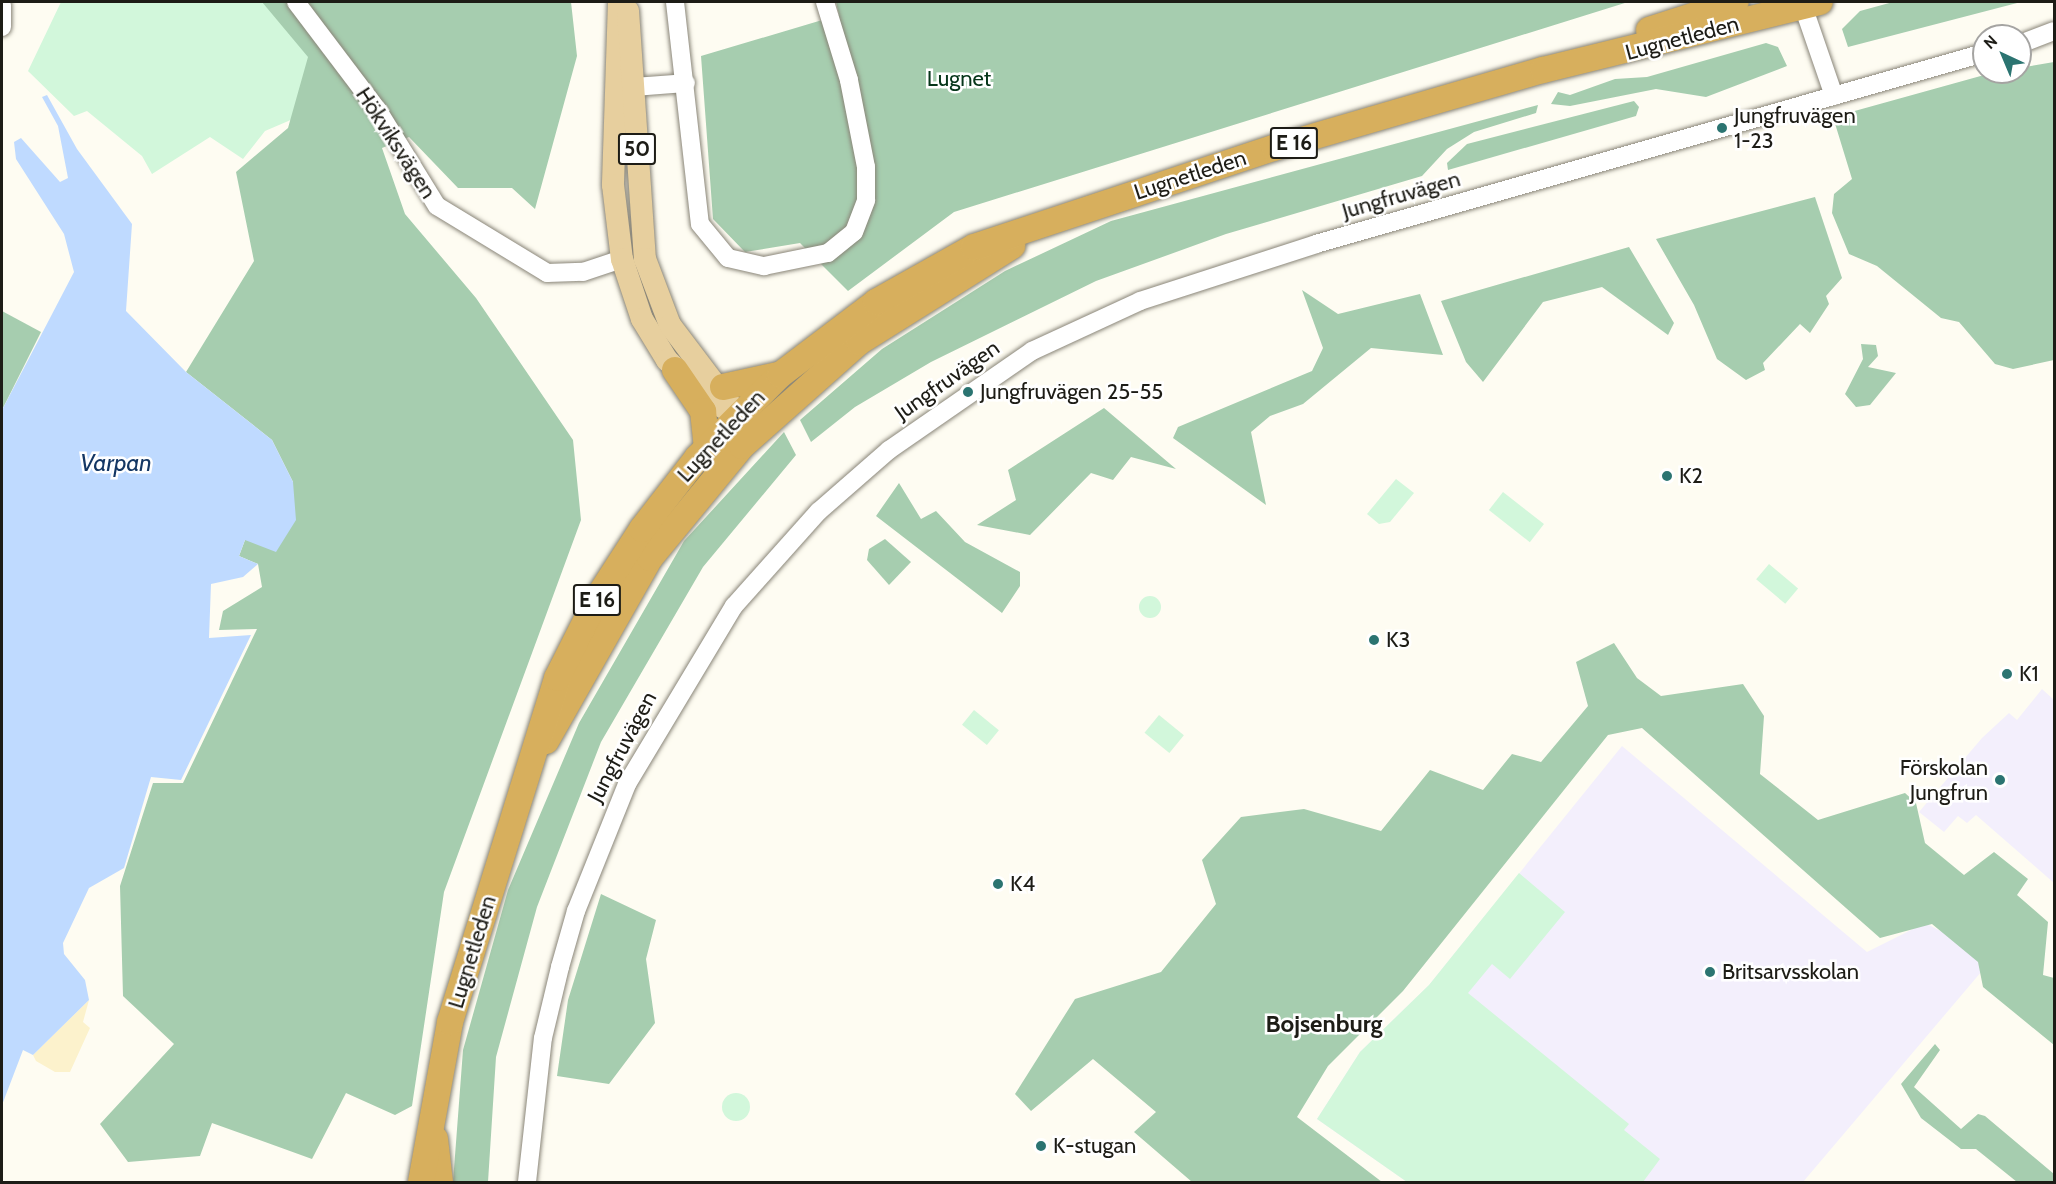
<!DOCTYPE html>
<html>
<head>
<meta charset="utf-8">
<style>
  body { margin:0 }
  #map { position:relative; width:2056px; height:1184px; overflow:hidden; background:#fefcf2; font-family:Cabin,sans-serif }
  div>[style] { position:absolute }
  [style*='--x'] { left:calc(var(--x)*1px); top:calc(var(--y)*1px); width:calc(var(--w)*1px); rotate:calc(var(--a)*1deg) }
  .education>* { inset:0; background:#f3effc }
  .green>* { inset:0; background:#d2f7db; transform-origin:0 0 }
  .round { border-radius:50% }
  .forest>* { inset:0; background:#a6cdaf }
  .sand>* { inset:0; background:#fcf2cc }
  .water>* { inset:0; background:#bfdaff }
  .roads { filter:drop-shadow(0 0 2px #898578) drop-shadow(0 0 2px #898578) }
  .minor>* { height:18px; margin:-9px; padding:0 9px; transform-origin:9px; border-radius:9px; background:#fff }
  .major>* { height:22px; margin:-11px; padding:0 11px; transform-origin:11px; border-radius:11px; background:#e7cf9e }
  .highway>* { height:26px; margin:-13px; padding:0 13px; transform-origin:13px; border-radius:13px; background:#d7af5d }
  .dots>* { width:16px; height:16px; translate:-50% -50%; box-sizing:border-box; border:3px solid #fff; border-radius:50% }
  span { translate:-50% -50%; white-space:nowrap; text-align:center; line-height:1.15; -webkit-text-stroke:5px #fff; paint-order:stroke }
  .shield-label span { padding:2px 4px; background:#fff; border:2px solid; border-radius:4px; -webkit-text-stroke-width:0 }
  .shield-label { font-size:21px; color:#1d1c16; font-weight:700 }
  .street-label { font-size:22px; color:#1d1c16 }
  .park-label { font-size:22px; color:#06361a }
  .poi-label { font-size:22px; color:#1d1c16 }
  .left { translate:0 -50%; text-align:left }
  .right { translate:-100% -50%; text-align:right }
  .water-label { font-size:24px; color:#143764; font-style:italic }
  .neighbourhood-label { font-size:24px; color:#1d1c16; font-weight:700 }
  .frame { position:absolute; inset:0; border:3px solid #1d1c16; pointer-events:none }
  .north { position:absolute; left:1972px; top:24px; width:60px; height:60px; box-sizing:border-box; background:#fff; border:2px solid #a5a4a2; border-radius:50%; rotate:316deg; font-size:16px; font-weight:700; line-height:24px; text-align:center; color:#1d1c16 }
  .north::after { content:''; display:block; margin:auto; width:21px; height:27px; background:#2b7471; clip-path:polygon(50% 0,100% 100%,50% 72%,0 100%) }
</style>
</head>
<body>
<div id="map">
  <div class="education">
    <i style="clip-path:polygon(2042px 689px,2054px 700px,2054px 883px,1976px 815px,1967px 823px,1958px 816px,1944px 832px,1919px 812px,1982px 738px,2009px 713px,2017px 720px)"></i>
    <i style="clip-path:polygon(1622px 746px,1867px 952px,1925px 923px,1993px 958px,1803px 1182px,1407px 1182px,1317px 1119px,1360px 1052px,1429px 985px)"></i>
  </div>
  <div class="green">
    <i style="clip-path:polygon(61px 2px,282px 2px,320px 57px,300px 116px,265px 131px,243px 159px,210px 137px,152px 174px,142px 156px,87px 111px,74px 116px,28px 71px)"></i>
    <i style="clip-path:polygon(1396px 479px,1414px 493px,1390px 522px,1379px 524px,1367px 514px)"></i>
    <i style="left:1503px;top:492px;width:52px;height:23px;rotate:38deg"></i>
    <i style="left:1769px;top:564px;width:38px;height:20px;rotate:40deg"></i>
    <i class="round" style="left:1139px;top:596px;width:22px;height:22px"></i>
    <i style="left:974px;top:710px;width:32px;height:19px;rotate:39deg"></i>
    <i style="left:1159px;top:715px;width:32px;height:23px;rotate:39deg"></i>
    <i style="clip-path:polygon(1519px 873px,1565px 912px,1510px 979px,1492px 964px,1468px 993px,1629px 1124px,1624px 1130px,1660px 1159px,1643px 1182px,1407px 1182px,1317px 1119px,1360px 1052px,1429px 985px)"></i>
    <i class="round" style="left:722px;top:1093px;width:28px;height:28px"></i>
  </div>
  <div class="forest">
    <i style="clip-path:polygon(262px 2px,571px 2px,577px 56px,535px 209px,512px 188px,458px 188px,409px 137px,382px 148px,405px 214px,476px 298px,573px 440px,581px 520px,444px 892px,412px 1106px,395px 1115px,346px 1093px,312px 1159px,212px 1123px,200px 1156px,128px 1162px,100px 1124px,174px 1044px,123px 996px,120px 886px,153px 783px,183px 783px,257px 629px,219px 630px,223px 611px,262px 587px,258px 564px,239px 556px,245px 540px,293px 482px,272px 440px,186px 372px,254px 261px,236px 172px,288px 128px,308px 57px)"></i>
    <i style="clip-path:polygon(836px 2px,1628px 2px,954px 212px,848px 291px,800px 243px,745px 252px,713px 219px,701px 56px,839px 15px)"></i>
    <i style="clip-path:polygon(1893px 2px,2021px 2px,1848px 47px,1842px 29px,1860px 11px)"></i>
    <i style="clip-path:polygon(1766px 43px,1778px 47px,1787px 66px,1706px 97px,1656px 89px,1570px 106px,1551px 104px,1558px 92px,1570px 95px,1615px 79px,1647px 77px)"></i>
    <i style="clip-path:polygon(2054px 62px,2054px 360px,2013px 369px,1995px 364px,1959px 322px,1941px 318px,1877px 266px,1849px 254px,1832px 213px,1834px 194px,1852px 179px,1833px 117px,1995px 72px)"></i>
    <i style="clip-path:polygon(1634px 101px,1639px 107px,1636px 116px,1448px 170px,1447px 163px,1467px 144px)"></i>
    <i style="clip-path:polygon(1538px 105px,1536px 113px,1474px 132px,1447px 149px,1422px 176px,1226px 234px,1096px 281px,931px 362px,855px 407px,811px 442px,800px 420px,882px 349px,1005px 271px,1111px 221px)"></i>
    <i style="clip-path:polygon(1815px 197px,1842px 278px,1826px 296px,1829px 304px,1810px 333px,1800px 324px,1763px 363px,1765px 370px,1746px 380px,1717px 359px,1694px 305px,1656px 239px)"></i>
    <i style="clip-path:polygon(1629px 247px,1674px 323px,1668px 335px,1602px 287px,1543px 302px,1483px 382px,1466px 362px,1441px 301px)"></i>
    <i style="clip-path:polygon(1302px 290px,1338px 314px,1420px 294px,1443px 355px,1371px 348px,1303px 404px,1270px 416px,1251px 432px,1266px 505px,1173px 438px,1178px 427px,1312px 371px,1323px 348px)"></i>
    <i style="clip-path:polygon(2px 311px,41px 332px,2px 410px)"></i>
    <i style="clip-path:polygon(1861px 344px,1876px 345px,1878px 356px,1868px 367px,1896px 373px,1870px 405px,1856px 407px,1845px 394px,1863px 359px)"></i>
    <i style="clip-path:polygon(1104px 408px,1176px 469px,1131px 457px,1113px 480px,1091px 473px,1030px 535px,977px 525px,1016px 500px,1008px 470px)"></i>
    <i style="clip-path:polygon(784px 432px,796px 455px,703px 567px,601px 742px,537px 907px,496px 1057px,488px 1182px,453px 1182px,463px 1050px,508px 890px,579px 723px,684px 541px)"></i>
    <i style="clip-path:polygon(899px 483px,921px 519px,936px 511px,965px 542px,1020px 572px,1020px 586px,1002px 613px,876px 516px)"></i>
    <i style="clip-path:polygon(885px 539px,911px 562px,889px 585px,867px 560px,869px 549px)"></i>
    <i style="clip-path:polygon(1614px 643px,1637px 678px,1661px 696px,1743px 684px,1764px 716px,1760px 774px,1818px 820px,1905px 793px,1916px 803px,1925px 843px,1964px 875px,1994px 852px,2028px 879px,2017px 895px,2048px 922px,2043px 975px,2054px 978px,2054px 1045px,1983px 987px,1978px 962px,1932px 924px,1880px 938px,1642px 728px,1608px 735px,1403px 991px,1328px 1066px,1297px 1117px,1382px 1182px,1192px 1182px,1134px 1132px,1156px 1112px,1093px 1059px,1031px 1111px,1015px 1094px,1075px 999px,1161px 972px,1216px 904px,1202px 860px,1241px 817px,1304px 809px,1381px 831px,1430px 770px,1483px 790px,1512px 754px,1541px 762px,1588px 706px,1576px 662px)"></i>
    <i style="clip-path:polygon(601px 894px,656px 920px,646px 959px,655px 1023px,609px 1084px,557px 1076px,568px 1000px)"></i>
    <i style="clip-path:polygon(1935px 1044px,1940px 1050px,1914px 1087px,1961px 1129px,1978px 1114px,1985px 1116px,2054px 1174px,2054px 1182px,2017px 1182px,1976px 1149px,1961px 1149px,1921px 1118px,1901px 1084px)"></i>
  </div>
  <div class="sand">
    <i style="clip-path:polygon(89px 1000px,83px 1022px,90px 1028px,70px 1072px,55px 1072px,36px 1061px,33px 1055px)"></i>
  </div>
  <div class="water">
    <i style="clip-path:polygon(47px 95px,77px 149px,132px 224px,126px 311px,186px 372px,272px 440px,293px 482px,296px 520px,276px 552px,245px 540px,239px 556px,258px 564px,243px 577px,211px 584px,209px 638px,251px 635px,181px 780px,151px 777px,124px 868px,89px 888px,63px 943px,64px 954px,85px 980px,89px 1000px,33px 1055px,23px 1050px,2px 1105px,2px 410px,74px 272px,64px 234px,16px 159px,14px 142px,21px 138px,60px 182px,68px 178px,58px 126px,42px 97px)"></i>
  </div>
  <div class="roads">
    <div class="minor">
      <i style="--x:296;--y:2;--w:134;--a:52.9"></i>
      <i style="--x:377;--y:109;--w:114;--a:58.3"></i>
      <i style="--x:437;--y:206;--w:129;--a:31.3"></i>
      <i style="--x:547;--y:273;--w:36;--a:-2"></i>
      <i style="--x:583;--y:272;--w:41;--a:-18.4"></i>
      <i style="--x:675;--y:2;--w:223;--a:83.6"></i>
      <i style="--x:700;--y:224;--w:44;--a:50.5"></i>
      <i style="--x:728;--y:258;--w:37;--a:13"></i>
      <i style="--x:764;--y:266;--w:65;--a:-11.5"></i>
      <i style="--x:828;--y:253;--w:33;--a:-39"></i>
      <i style="--x:854;--y:232;--w:34;--a:-69"></i>
      <i style="--x:866;--y:200;--w:33;--a:-90"></i>
      <i style="--x:866;--y:167;--w:89;--a:-101.1"></i>
      <i style="--x:849;--y:80;--w:82;--a:-107.1"></i>
      <i style="--x:2;--y:5;--w:22;--a:90"></i>
      <i style="--x:1803;--y:6;--w:95;--a:71"></i>
      <i style="--x:2020;--y:44;--w:36;--a:-21"></i>
      <i style="--x:633;--y:87;--w:53;--a:-4.3"></i>
      <i style="--x:527;--y:1182;--w:145;--a:-83.7"></i>
      <i style="--x:543;--y:1038;--w:73;--a:-76.5"></i>
      <i style="--x:560;--y:967;--w:58;--a:-74.1"></i>
      <i style="--x:576;--y:911;--w:137;--a:-68.1"></i>
      <i style="--x:627;--y:784;--w:208;--a:-59"></i>
      <i style="--x:734;--y:606;--w:127;--a:-48.2"></i>
      <i style="--x:819;--y:511;--w:93;--a:-41.1"></i>
      <i style="--x:889;--y:450;--w:174;--a:-34.7"></i>
      <i style="--x:1032;--y:351;--w:119;--a:-24.8"></i>
      <i style="--x:1140;--y:301;--w:185;--a:-17.9"></i>
      <i style="--x:1316;--y:244;--w:695;--a:-15.96"></i>
    </div>
    <div class="major">
      <i style="--x:619;--y:2;--w:183;--a:91.9"></i>
      <i style="--x:613;--y:185;--w:75;--a:83.1"></i>
      <i style="--x:622;--y:259;--w:63;--a:71.6"></i>
      <i style="--x:642;--y:319;--w:48;--a:58.6"></i>
      <i style="--x:667;--y:360;--w:50;--a:44.2"></i>
      <i style="--x:703;--y:395;--w:39;--a:32"></i>
      <i style="--x:628;--y:11;--w:249;--a:86.1"></i>
      <i style="--x:645;--y:259;--w:71;--a:69.3"></i>
      <i style="--x:670;--y:325;--w:99;--a:52.8"></i>
    </div>
    <div class="highway">
      <i style="--x:1649;--y:30;--w:91;--a:-17.8"></i>
      <i style="--x:675;--y:370;--w:50;--a:55.7"></i>
      <i style="--x:703;--y:411;--w:36;--a:84"></i>
      <i style="--x:723;--y:387;--w:55;--a:-12.5"></i>
      <i style="--x:546;--y:741;--w:210;--a:-60.4"></i>
      <i style="--x:650;--y:558;--w:145;--a:-50.6"></i>
      <i style="--x:742;--y:446;--w:157;--a:-41.6"></i>
      <i style="--x:859;--y:342;--w:181;--a:-32.1"></i>
      <i style="--x:435;--y:1139;--w:43;--a:83.4"></i>
      <i style="--x:421;--y:1182;--w:163;--a:-79.7"></i>
      <i style="--x:450;--y:1022;--w:360;--a:-72.7"></i>
      <i style="--x:557;--y:678;--w:91;--a:-63.2"></i>
      <i style="--x:598;--y:597;--w:81;--a:-57.1"></i>
      <i style="--x:642;--y:529;--w:90;--a:-52.2"></i>
      <i style="--x:697;--y:458;--w:117;--a:-45"></i>
      <i style="--x:780;--y:375;--w:121;--a:-37.2"></i>
      <i style="--x:876;--y:302;--w:112;--a:-29.3"></i>
      <i style="--x:974;--y:247;--w:316;--a:-18.3"></i>
      <i style="--x:1274;--y:148;--w:280;--a:-16.2"></i>
      <i style="--x:1543;--y:70;--w:285;--a:-13.8"></i>
    </div>
  </div>
  <div class="dots">
    <i style="left:1722px;top:128px;background:#2b7471"></i>
    <i style="left:968px;top:392px;background:#2b7471"></i>
    <i style="left:1667px;top:476px;background:#2b7471"></i>
    <i style="left:1374px;top:640px;background:#2b7471"></i>
    <i style="left:2007px;top:674px;background:#2b7471"></i>
    <i style="left:2000px;top:780px;background:#2b7471"></i>
    <i style="left:998px;top:884px;background:#2b7471"></i>
    <i style="left:1710px;top:972px;background:#2b7471"></i>
    <i style="left:1041px;top:1146px;background:#2b7471"></i>
  </div>
  <div class="shield-label">
    <span style="left:1294px;top:143px">E 16</span>
    <span style="left:637px;top:149px">50</span>
    <span style="left:597px;top:600px">E 16</span>
  </div>
  <div class="street-label">
    <span style="left:1682px;top:38px;rotate:-15deg">Lugnetleden</span>
    <span style="left:396px;top:143px;rotate:57deg">Hökviksvägen</span>
    <span style="left:1190px;top:175px;rotate:-18deg">Lugnetleden</span>
    <span style="left:1401px;top:195px;rotate:-16deg">Jungfruvägen</span>
    <span style="left:947px;top:380px;rotate:-35deg">Jungfruvägen</span>
    <span style="left:721px;top:436px;rotate:-47deg">Lugnetleden</span>
    <span style="left:622px;top:747px;rotate:-62deg">Jungfruvägen</span>
    <span style="left:472px;top:952px;rotate:-73deg">Lugnetleden</span>
  </div>
  <div class="park-label">
    <span style="left:959px;top:79px">Lugnet</span>
  </div>
  <div class="poi-label">
    <span class="left" style="left:1734px;top:128px">Jungfruvägen<br>1-23</span>
    <span class="left" style="left:980px;top:392px">Jungfruvägen 25-55</span>
    <span class="left" style="left:1679px;top:476px">K2</span>
    <span class="left" style="left:1386px;top:640px">K3</span>
    <span class="left" style="left:2019px;top:674px">K1</span>
    <span class="right" style="left:1988px;top:780px">Förskolan<br>Jungfrun</span>
    <span class="left" style="left:1010px;top:884px">K4</span>
    <span class="left" style="left:1722px;top:972px">Britsarvsskolan</span>
    <span class="left" style="left:1053px;top:1146px">K-stugan</span>
  </div>
  <div class="water-label">
    <span style="left:116px;top:463px">Varpan</span>
  </div>
  <div class="neighbourhood-label">
    <span style="left:1324px;top:1024px">Bojsenburg</span>
  </div>
  <div class="frame"></div>
  <div class="north">N</div>
</div>
</body>
</html>
